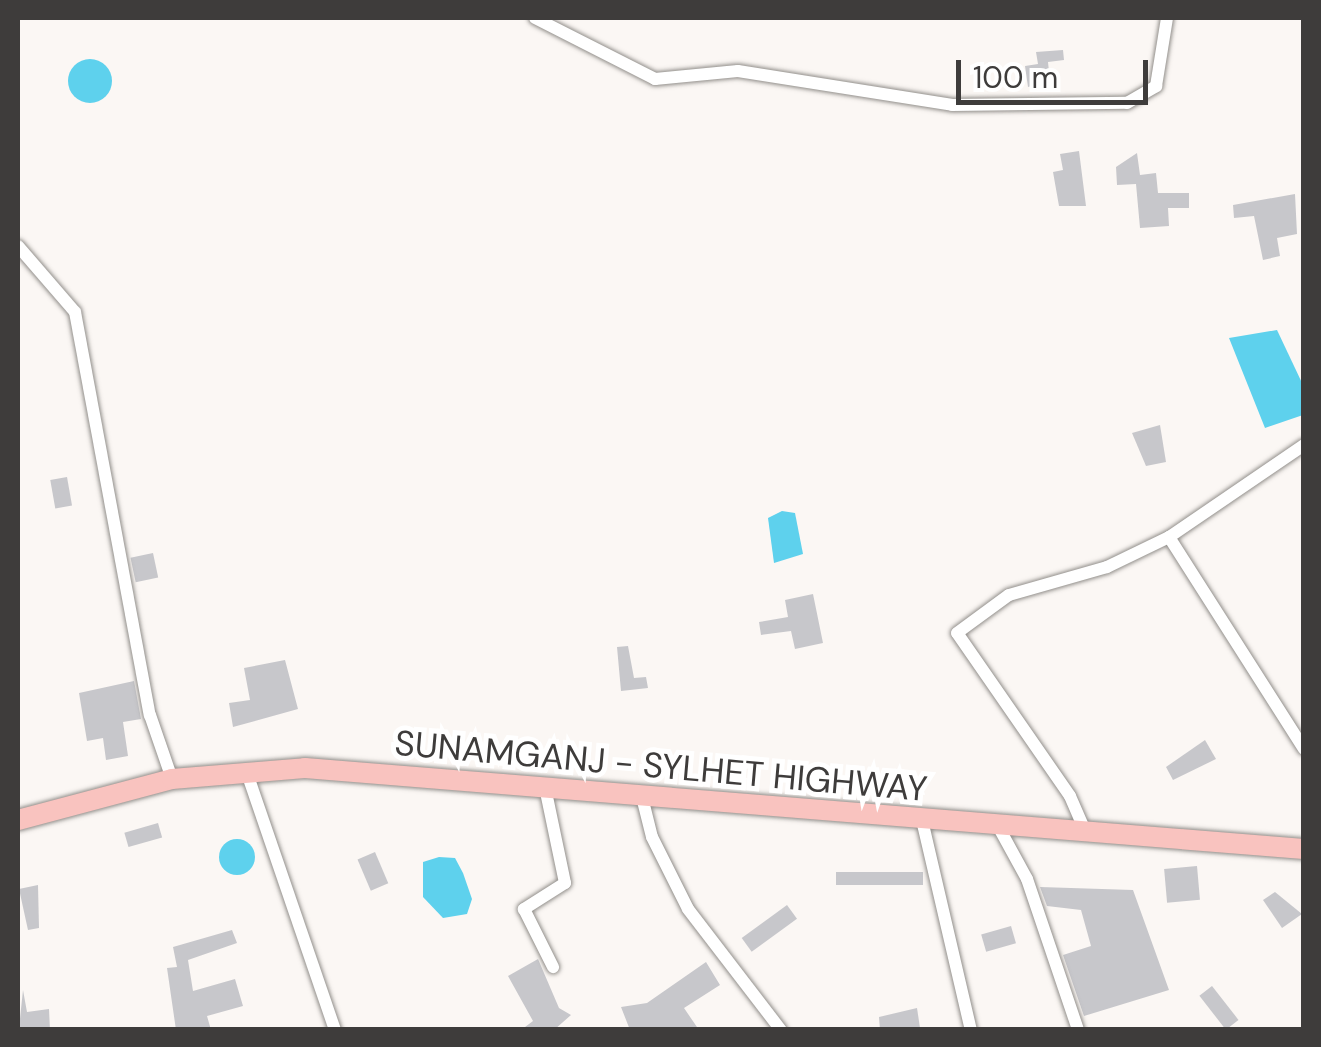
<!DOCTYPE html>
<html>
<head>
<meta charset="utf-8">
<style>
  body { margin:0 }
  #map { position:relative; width:1321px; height:1047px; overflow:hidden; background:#fbf7f4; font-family:"DM Sans",sans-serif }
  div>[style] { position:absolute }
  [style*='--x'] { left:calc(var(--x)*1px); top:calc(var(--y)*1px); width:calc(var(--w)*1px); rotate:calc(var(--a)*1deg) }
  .water>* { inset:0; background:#5ed1ed }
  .round { border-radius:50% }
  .building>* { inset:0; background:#c7c7cb; transform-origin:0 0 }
  .roads { filter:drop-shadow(0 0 2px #928f8b) drop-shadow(0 0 2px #928f8b) }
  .street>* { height:12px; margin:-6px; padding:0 6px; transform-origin:6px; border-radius:6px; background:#fff }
  .primary>* { height:20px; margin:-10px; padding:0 10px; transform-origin:10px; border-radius:10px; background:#f9c3bf }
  span { translate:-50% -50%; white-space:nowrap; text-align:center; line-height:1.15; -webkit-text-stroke:10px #fff; paint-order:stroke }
  .street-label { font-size:35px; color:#3e3c3b }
  .frame { position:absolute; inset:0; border:20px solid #3e3c3b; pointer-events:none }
  .scale { position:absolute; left:956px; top:60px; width:192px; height:45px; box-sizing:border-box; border:5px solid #3e3c3b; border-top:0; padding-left:12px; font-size:30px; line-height:35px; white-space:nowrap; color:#3e3c3b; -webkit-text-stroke:8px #fff; paint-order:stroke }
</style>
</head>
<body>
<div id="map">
  <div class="water">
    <i class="round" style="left:68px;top:59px;width:44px;height:44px"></i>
    <i style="clip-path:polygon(1277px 330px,1303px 385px,1303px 415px,1265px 428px,1229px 338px)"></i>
    <i style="clip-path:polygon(782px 511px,795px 513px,803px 554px,774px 563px,768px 518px)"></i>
    <i class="round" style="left:219px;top:839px;width:36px;height:36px"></i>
    <i style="clip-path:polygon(439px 857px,455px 858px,463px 873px,472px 899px,467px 914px,443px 918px,423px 897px,423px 862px)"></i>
  </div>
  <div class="building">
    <i style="clip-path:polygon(1063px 50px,1064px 60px,1048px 62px,1050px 81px,1028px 87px,1025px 66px,1038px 64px,1036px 52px)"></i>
    <i style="clip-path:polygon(1079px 151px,1086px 206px,1059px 206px,1053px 172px,1063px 170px,1060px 154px)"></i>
    <i style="clip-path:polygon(1137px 153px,1140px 175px,1156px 173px,1158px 193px,1189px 193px,1189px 208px,1168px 208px,1169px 226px,1140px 228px,1136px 184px,1117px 185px,1116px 167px)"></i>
    <i style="clip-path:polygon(1295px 194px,1297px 234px,1277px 238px,1280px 256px,1263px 260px,1254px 216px,1234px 218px,1233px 205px)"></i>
    <i style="clip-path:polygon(1160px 425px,1166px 462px,1146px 466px,1132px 433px)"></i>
    <i style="left:67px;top:477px;width:29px;height:17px;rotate:80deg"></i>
    <i style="left:153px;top:553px;width:25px;height:23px;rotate:78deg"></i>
    <i style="clip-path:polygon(813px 594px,823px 643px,795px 649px,791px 631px,761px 635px,759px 622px,788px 617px,785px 600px)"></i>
    <i style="clip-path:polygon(628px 646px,634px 678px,646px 677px,648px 688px,621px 691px,617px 647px)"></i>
    <i style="clip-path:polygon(285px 660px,298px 709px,233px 727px,229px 703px,250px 700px,244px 668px)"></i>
    <i style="clip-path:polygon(134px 681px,141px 719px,123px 722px,128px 756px,106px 760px,103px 738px,87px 741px,79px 693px)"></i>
    <i style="clip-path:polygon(1205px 740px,1216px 759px,1173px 780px,1166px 767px)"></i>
    <i style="left:158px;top:823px;width:15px;height:35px;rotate:74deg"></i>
    <i style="left:375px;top:852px;width:34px;height:19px;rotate:67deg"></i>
    <i style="left:1197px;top:866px;width:34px;height:33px;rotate:85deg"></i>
    <i style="left:836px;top:872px;width:87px;height:13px"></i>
    <i style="clip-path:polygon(38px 885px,39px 928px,28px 930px,19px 889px)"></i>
    <i style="clip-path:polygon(1040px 887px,1133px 890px,1169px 990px,1084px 1016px,1063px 955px,1091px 946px,1081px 910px,1047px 906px)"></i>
    <i style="clip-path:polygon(1275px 892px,1302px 914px,1282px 928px,1263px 900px)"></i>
    <i style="left:787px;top:905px;width:17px;height:56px;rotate:54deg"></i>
    <i style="left:1011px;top:926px;width:18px;height:31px;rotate:74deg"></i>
    <i style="clip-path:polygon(232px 930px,237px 943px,188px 960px,193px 991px,235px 979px,243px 1006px,207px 1016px,211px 1030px,176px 1030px,167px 968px,177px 967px,173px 947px)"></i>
    <i style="clip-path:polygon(538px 959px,559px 1008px,571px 1015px,554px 1030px,521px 1030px,533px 1021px,508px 976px)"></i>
    <i style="clip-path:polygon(706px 962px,720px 985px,684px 1008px,699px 1030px,630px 1030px,621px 1007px,647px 1003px)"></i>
    <i style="left:1212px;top:986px;width:43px;height:16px;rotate:52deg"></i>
    <i style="clip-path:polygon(23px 990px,27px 1012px,49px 1009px,50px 1030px,19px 1028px)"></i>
    <i style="clip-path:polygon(917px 1008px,920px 1028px,880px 1030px,879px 1017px)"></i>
  </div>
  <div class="roads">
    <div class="street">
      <i style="--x:535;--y:18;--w:135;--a:26.9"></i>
      <i style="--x:655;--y:79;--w:83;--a:-5.5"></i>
      <i style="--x:738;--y:71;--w:217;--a:9"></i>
      <i style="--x:952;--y:105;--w:175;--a:-0.7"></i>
      <i style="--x:1127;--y:103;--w:34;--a:-30"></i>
      <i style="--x:1156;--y:86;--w:69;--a:-80.8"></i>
      <i style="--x:18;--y:246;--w:87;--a:49.2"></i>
      <i style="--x:75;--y:312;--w:410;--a:79.5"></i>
      <i style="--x:150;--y:715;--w:68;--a:71"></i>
      <i style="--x:1304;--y:445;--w:163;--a:145.7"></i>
      <i style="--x:1169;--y:537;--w:251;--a:57.5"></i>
      <i style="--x:247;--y:773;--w:272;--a:71.1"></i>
      <i style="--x:546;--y:792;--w:93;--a:78.2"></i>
      <i style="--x:565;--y:883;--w:49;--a:147.6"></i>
      <i style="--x:524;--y:909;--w:65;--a:63.4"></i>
      <i style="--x:643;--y:801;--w:37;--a:76"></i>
      <i style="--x:652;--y:837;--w:80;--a:63.4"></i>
      <i style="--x:688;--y:909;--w:153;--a:52.5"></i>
      <i style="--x:922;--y:820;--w:216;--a:76.9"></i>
      <i style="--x:998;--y:826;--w:60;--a:61.3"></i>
      <i style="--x:1027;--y:879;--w:159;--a:71.3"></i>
      <i style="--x:1086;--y:833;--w:40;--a:-113.4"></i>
      <i style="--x:1070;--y:796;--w:198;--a:-124.7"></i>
      <i style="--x:957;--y:633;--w:64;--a:-36.2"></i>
      <i style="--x:1009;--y:595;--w:102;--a:-15.9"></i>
      <i style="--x:1107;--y:567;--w:69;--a:-25.8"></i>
    </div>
    <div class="primary">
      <i style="--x:18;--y:820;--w:159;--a:-14.9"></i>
      <i style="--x:172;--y:779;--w:133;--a:-4.7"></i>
      <i style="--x:305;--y:768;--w:1002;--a:4.64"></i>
    </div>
  </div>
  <div class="street-label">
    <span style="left:661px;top:766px;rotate:5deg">SUNAMGANJ - SYLHET HIGHWAY</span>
  </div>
  <div class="frame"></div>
  <div class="scale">100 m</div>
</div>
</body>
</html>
